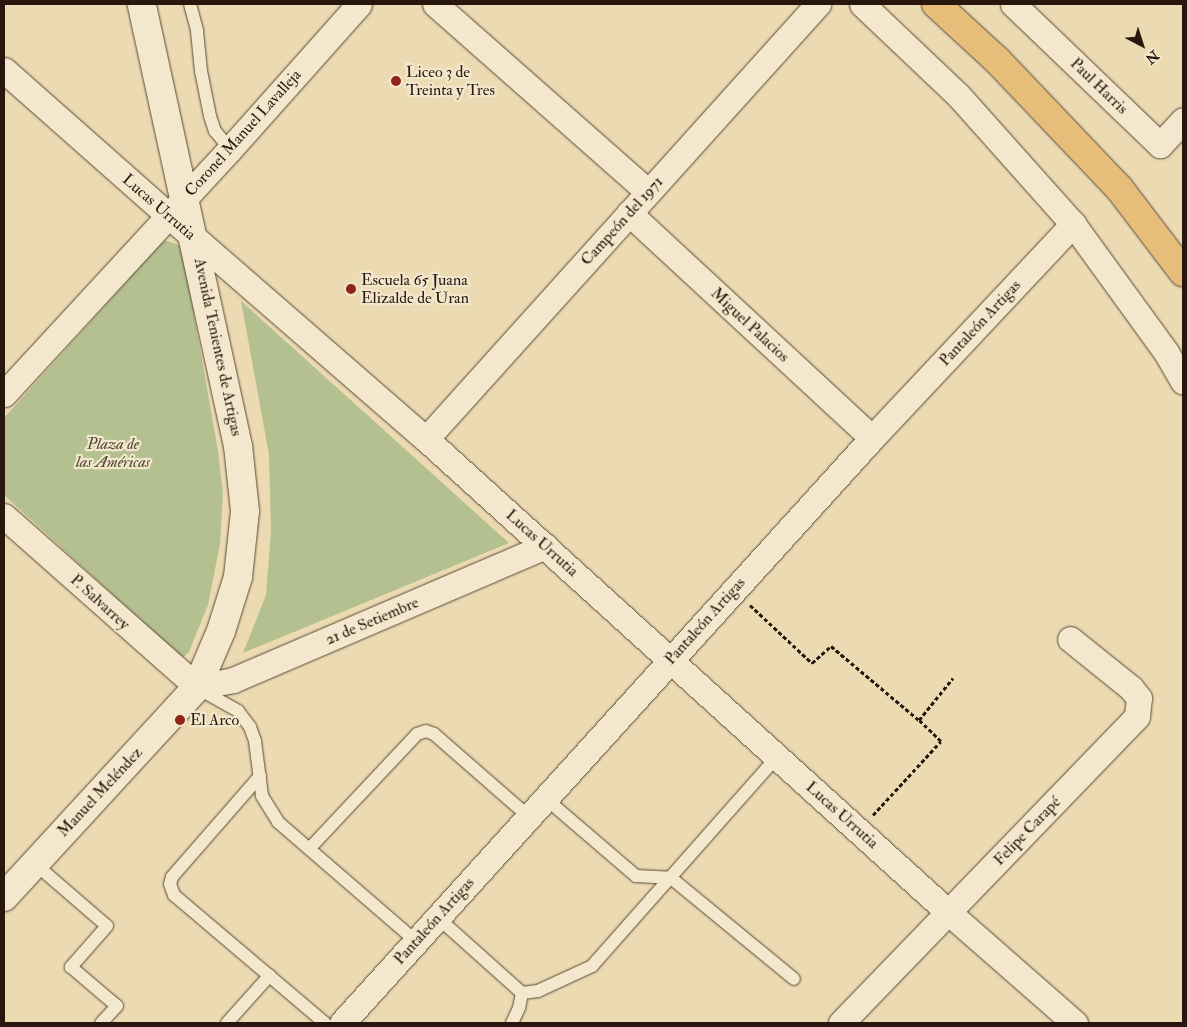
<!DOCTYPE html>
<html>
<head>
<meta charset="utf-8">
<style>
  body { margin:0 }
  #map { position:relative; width:1187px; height:1027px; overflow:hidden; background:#ecdab2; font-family:"IM FELL Double Pica",serif }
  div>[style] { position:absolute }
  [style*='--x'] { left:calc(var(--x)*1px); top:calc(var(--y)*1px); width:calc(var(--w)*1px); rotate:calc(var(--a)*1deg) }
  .green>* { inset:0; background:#b4c08f }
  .path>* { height:3px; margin-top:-1.5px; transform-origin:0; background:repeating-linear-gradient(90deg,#27170d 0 4px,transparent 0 6.5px) }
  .roads { filter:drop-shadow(0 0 1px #584836) drop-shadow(0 0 1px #584836) }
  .lane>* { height:12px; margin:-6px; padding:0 6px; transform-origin:6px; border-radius:6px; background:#f3e7cd }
  .street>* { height:25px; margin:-12.5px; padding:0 12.5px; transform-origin:12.5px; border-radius:12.5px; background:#f3e7cd }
  .secondary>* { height:28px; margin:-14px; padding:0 14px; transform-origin:14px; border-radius:14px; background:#f3e7cd }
  .highway>* { height:28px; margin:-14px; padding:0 14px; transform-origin:14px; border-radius:14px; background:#e6bd79 }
  .dots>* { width:14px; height:14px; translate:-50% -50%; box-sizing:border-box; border:2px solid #f3e7cd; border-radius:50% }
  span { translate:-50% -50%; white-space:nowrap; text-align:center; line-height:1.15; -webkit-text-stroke:4.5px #f3e7cd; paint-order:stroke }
  .poi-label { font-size:16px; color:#27170d }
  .left { translate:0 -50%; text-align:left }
  .street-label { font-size:16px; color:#27170d }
  .park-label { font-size:16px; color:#514a34; font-style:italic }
  .frame { position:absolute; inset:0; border:5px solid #27170d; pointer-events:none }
  .north { position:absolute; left:1117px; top:20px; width:50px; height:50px; -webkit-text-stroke:4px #f3e7cd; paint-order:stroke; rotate:140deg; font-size:14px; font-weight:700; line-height:20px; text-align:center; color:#27170d }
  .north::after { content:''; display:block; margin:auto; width:18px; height:22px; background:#27170d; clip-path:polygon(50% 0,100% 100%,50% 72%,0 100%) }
</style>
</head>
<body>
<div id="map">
  <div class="green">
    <i style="clip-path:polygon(164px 240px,182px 246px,218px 451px,223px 493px,220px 544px,208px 605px,189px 652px,182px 658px,4px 495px,4px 418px)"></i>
    <i style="clip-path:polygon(241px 301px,509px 543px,243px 653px,266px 595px,271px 531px,269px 455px)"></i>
  </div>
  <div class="path">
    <i style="--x:750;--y:605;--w:85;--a:43.1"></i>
    <i style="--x:812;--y:663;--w:25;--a:-42"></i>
    <i style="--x:831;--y:646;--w:115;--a:40.1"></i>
    <i style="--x:873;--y:815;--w:100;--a:-47.4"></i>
    <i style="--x:941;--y:741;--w:30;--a:-136"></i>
    <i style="--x:919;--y:720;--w:54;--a:-51"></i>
  </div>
  <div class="roads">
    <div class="lane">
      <i style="--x:190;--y:4;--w:28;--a:75"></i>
      <i style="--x:197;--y:31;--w:40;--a:84.3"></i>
      <i style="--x:201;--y:71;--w:46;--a:78.7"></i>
      <i style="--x:210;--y:116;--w:16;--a:72"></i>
      <i style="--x:215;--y:131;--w:23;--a:50"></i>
      <i style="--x:199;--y:689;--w:45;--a:29.4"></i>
      <i style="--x:238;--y:711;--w:20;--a:53"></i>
      <i style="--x:250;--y:727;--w:15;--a:70"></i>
      <i style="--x:255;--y:741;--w:55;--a:82.7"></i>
      <i style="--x:262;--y:796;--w:31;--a:58"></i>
      <i style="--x:278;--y:822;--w:182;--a:40.8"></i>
      <i style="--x:260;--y:776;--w:134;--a:131.1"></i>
      <i style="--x:172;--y:877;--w:7;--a:106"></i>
      <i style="--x:170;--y:884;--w:12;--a:70"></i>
      <i style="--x:174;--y:895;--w:198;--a:40.3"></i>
      <i style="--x:545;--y:798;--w:120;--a:40.6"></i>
      <i style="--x:636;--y:876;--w:35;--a:3"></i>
      <i style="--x:671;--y:878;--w:159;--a:39.4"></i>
      <i style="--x:310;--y:848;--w:156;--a:-46.8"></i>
      <i style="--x:417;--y:734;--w:9;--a:-18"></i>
      <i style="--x:426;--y:731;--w:9;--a:21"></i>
      <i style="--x:434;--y:734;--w:125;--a:41.1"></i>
      <i style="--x:34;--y:863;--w:96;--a:40.8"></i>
      <i style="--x:107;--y:926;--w:55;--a:131.3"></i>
      <i style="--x:71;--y:967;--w:60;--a:40.3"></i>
      <i style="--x:117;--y:1006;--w:23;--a:133"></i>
      <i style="--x:437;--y:917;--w:114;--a:41.8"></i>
      <i style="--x:522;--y:993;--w:15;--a:101"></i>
      <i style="--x:519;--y:1008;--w:17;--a:115"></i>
      <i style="--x:522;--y:993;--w:16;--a:-7"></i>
      <i style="--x:538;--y:991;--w:60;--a:-24.8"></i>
      <i style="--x:592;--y:966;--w:279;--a:-48.5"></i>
      <i style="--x:227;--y:1023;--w:64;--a:-48.1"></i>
    </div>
    <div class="street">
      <i style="--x:435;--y:4;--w:284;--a:41.4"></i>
      <i style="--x:862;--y:4;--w:132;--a:43.5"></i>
      <i style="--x:958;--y:95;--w:173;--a:48.3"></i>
      <i style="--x:1073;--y:224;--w:158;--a:54"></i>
      <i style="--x:1166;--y:352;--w:34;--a:60"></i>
      <i style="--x:1013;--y:4;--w:204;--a:43.8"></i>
      <i style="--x:1160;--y:145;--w:34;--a:-47"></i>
      <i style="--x:4;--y:70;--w:219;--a:41.5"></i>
      <i style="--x:168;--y:215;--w:342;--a:41"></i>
      <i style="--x:426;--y:439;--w:704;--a:42.18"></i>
      <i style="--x:948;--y:912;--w:169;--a:41.2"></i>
      <i style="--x:629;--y:213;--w:331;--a:42.8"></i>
      <i style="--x:4;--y:394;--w:333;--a:-47.3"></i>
      <i style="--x:230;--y:149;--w:194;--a:-48.3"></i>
      <i style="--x:426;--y:439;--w:586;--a:-47.98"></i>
      <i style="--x:4;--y:516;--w:258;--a:41.5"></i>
      <i style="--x:197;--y:687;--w:37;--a:-11"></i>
      <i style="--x:233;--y:680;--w:340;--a:-23.2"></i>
      <i style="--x:342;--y:1023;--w:789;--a:-47.82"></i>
      <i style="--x:872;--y:438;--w:294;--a:-46.8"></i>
      <i style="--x:841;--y:1023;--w:426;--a:-46"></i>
      <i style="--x:1137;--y:716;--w:18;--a:-84"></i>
      <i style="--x:1139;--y:698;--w:13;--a:-129"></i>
      <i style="--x:1131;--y:688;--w:78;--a:-141.2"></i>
    </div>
    <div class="secondary">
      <i style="--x:4;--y:897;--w:285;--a:-47.4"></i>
      <i style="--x:197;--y:687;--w:61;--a:-66.8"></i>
      <i style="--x:221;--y:631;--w:57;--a:-72.5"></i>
      <i style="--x:238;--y:577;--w:66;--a:-83.9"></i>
      <i style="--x:245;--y:511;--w:65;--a:-96.1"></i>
      <i style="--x:238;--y:446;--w:452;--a:-102.3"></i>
    </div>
    <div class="highway">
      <i style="--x:936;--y:4;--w:83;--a:42.6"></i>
      <i style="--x:997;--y:60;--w:177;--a:46.4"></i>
      <i style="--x:1119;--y:188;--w:106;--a:52.7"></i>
    </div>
  </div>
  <div class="dots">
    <i style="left:396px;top:81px;background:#8f2418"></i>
    <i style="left:351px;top:289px;background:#8f2418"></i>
    <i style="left:180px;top:720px;background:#8f2418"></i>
  </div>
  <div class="poi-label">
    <span class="left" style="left:406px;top:81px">Liceo 3 de<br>Treinta y Tres</span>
    <span class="left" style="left:361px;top:289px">Escuela 65 Juana<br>Elizalde de Uran</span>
    <span class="left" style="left:190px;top:720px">El Arco</span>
  </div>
  <div class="street-label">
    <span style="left:1099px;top:86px;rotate:44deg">Paul Harris</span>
    <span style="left:243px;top:133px;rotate:-48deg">Coronel Manuel Lavalleja</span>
    <span style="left:159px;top:207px;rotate:41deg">Lucas Urrutia</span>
    <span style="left:622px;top:221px;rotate:-48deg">Campeón del 1971</span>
    <span style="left:980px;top:323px;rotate:-47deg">Pantaleón Artigas</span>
    <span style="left:750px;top:325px;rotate:43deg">Miguel Palacios</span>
    <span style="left:218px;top:347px;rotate:78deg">Avenida Tenientes de Artigas</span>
    <span style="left:542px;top:543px;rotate:42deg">Lucas Urrutia</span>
    <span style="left:100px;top:602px;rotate:42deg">P. Salvarrey</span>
    <span style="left:372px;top:621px;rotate:-23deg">21 de Setiembre</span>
    <span style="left:705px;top:621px;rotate:-48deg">Pantaleón Artigas</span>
    <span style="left:100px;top:792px;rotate:-47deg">Manuel Meléndez</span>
    <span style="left:842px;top:815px;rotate:42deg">Lucas Urrutia</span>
    <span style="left:1027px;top:831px;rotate:-46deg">Felipe Carapé</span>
    <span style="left:434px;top:921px;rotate:-48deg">Pantaleón Artigas</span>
  </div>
  <div class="park-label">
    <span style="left:113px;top:453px">Plaza de<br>las Américas</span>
  </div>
  <div class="frame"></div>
  <div class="north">N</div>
</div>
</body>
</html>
